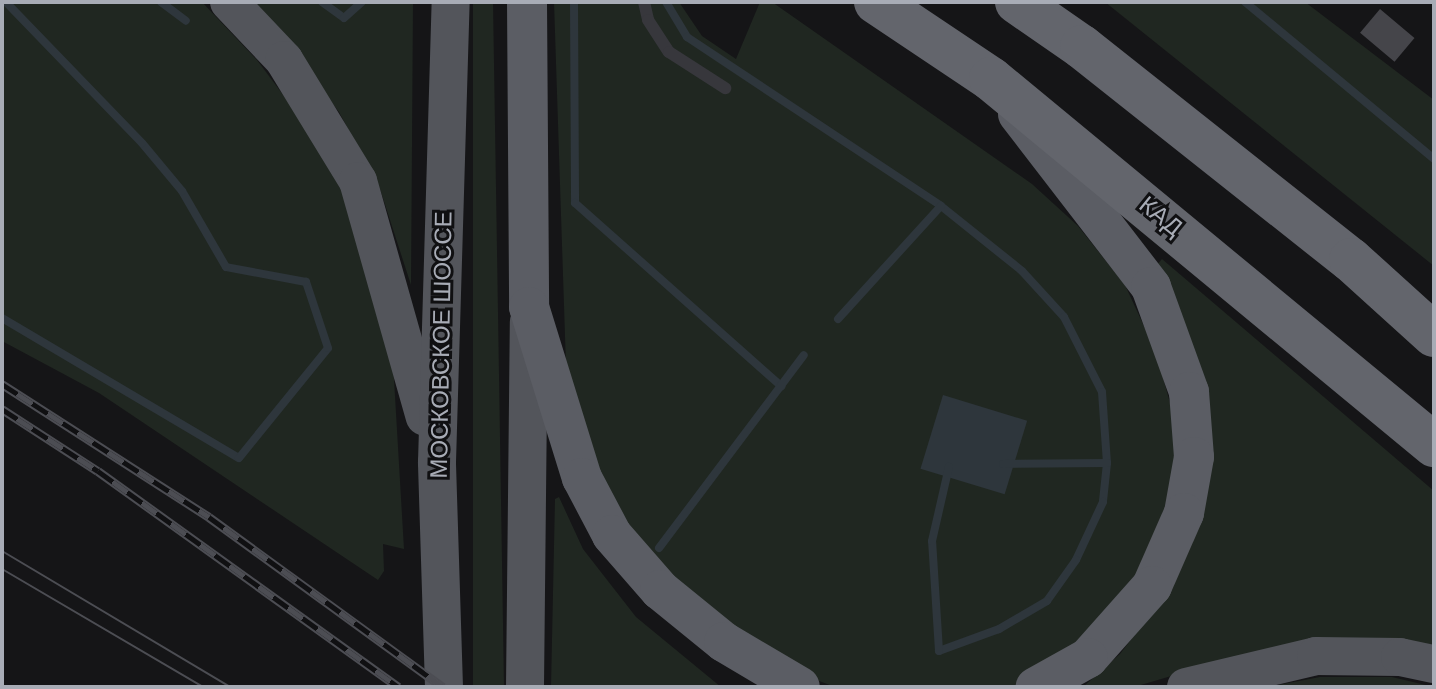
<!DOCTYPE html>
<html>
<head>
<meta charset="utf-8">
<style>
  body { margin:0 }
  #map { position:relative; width:1436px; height:689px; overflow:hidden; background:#151517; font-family:Arial,sans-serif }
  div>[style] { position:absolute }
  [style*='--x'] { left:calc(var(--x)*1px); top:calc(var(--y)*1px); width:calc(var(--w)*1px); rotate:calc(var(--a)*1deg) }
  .green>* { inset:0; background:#202721 }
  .water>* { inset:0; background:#2e363c; transform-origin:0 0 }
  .stream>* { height:8px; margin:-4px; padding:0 4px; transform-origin:4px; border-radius:4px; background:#2e363c }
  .building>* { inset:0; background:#45454a; transform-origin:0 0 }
  .service>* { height:12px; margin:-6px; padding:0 6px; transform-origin:6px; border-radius:6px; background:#37373c }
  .primary>* { height:38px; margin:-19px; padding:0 19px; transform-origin:19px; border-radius:19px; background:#53555b }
  .trunk>* { height:40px; margin:-20px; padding:0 20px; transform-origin:20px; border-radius:20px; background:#5b5d64 }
  .motorway>* { height:44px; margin:-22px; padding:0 22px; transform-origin:22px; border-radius:22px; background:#63656c }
  .tram>* { height:2px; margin:-1px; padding:0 1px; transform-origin:1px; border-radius:1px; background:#4c4d53 }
  .rail>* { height:9px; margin-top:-4.5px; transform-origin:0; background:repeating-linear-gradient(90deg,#101012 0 18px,#4c4d53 0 36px); box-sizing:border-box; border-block:2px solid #4c4d53 }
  span { translate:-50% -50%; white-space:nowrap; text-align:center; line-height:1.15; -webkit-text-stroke:6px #101012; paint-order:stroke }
  .street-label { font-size:24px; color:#a8acb6 }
  .frame { position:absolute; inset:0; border:4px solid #a8acb6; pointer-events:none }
</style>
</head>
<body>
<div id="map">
  <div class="green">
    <i style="clip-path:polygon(2px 2px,202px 2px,257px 60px,317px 140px,349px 206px,393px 362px,404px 549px,383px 544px,384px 571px,378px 580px,99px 393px,2px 341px)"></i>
    <i style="clip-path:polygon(254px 2px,413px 2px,411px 285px,380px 189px,339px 112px)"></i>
    <i style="clip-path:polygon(473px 2px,493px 2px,504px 687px,473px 687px)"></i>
    <i style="clip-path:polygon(554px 2px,679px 2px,702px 36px,736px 59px,760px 2px,772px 2px,1032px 184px,1078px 226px,1125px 285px,1156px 352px,1173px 414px,1175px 468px,1165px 520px,1146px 564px,1065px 659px,1012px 687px,835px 687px,793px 671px,708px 614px,612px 512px,566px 366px)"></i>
    <i style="clip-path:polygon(1105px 2px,1305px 2px,1434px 100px,1434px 266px)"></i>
    <i style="clip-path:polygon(1162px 259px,1434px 491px,1434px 648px,1229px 659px,1134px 687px,1083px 687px,1120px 654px,1155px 608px,1195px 519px,1155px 267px)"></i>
    <i style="clip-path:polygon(559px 497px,583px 549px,636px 617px,721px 687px,551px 687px,555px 499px)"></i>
    <i style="clip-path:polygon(1320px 677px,1392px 677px,1434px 687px,1268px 687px)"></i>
  </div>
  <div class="water">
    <i style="left:943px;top:395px;width:88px;height:77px;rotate:17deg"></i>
  </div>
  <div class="stream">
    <i style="--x:161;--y:2;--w:31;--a:37"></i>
    <i style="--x:322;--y:2;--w:27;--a:36"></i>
    <i style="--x:344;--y:18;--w:24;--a:-42"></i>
    <i style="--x:574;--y:2;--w:201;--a:89.7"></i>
    <i style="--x:575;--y:203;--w:276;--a:41.6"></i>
    <i style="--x:666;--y:2;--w:41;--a:59"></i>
    <i style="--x:687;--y:37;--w:305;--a:33.6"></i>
    <i style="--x:941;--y:206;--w:104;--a:38.7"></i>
    <i style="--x:1022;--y:271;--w:62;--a:47.6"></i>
    <i style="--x:1064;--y:317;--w:84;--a:63.1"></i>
    <i style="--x:1102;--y:392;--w:71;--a:86"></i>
    <i style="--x:1107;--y:463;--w:39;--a:96"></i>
    <i style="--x:1103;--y:502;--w:64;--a:115"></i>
    <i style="--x:1076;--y:560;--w:50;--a:125.3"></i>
    <i style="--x:1047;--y:601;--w:56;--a:149.7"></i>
    <i style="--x:999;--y:629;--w:64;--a:159.9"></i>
    <i style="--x:939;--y:651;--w:110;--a:-93.6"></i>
    <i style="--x:932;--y:541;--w:76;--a:-77.1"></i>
    <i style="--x:1245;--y:2;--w:246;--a:39.7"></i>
    <i style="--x:2;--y:318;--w:275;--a:30.6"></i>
    <i style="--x:239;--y:458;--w:141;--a:-51"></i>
    <i style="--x:328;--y:348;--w:70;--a:-108.4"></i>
    <i style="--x:306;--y:282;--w:81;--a:-169.4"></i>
    <i style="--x:226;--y:267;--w:88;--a:-120.1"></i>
    <i style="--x:182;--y:191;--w:62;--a:-129.8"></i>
    <i style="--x:142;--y:143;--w:196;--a:-134"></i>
    <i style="--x:838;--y:319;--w:153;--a:-47.7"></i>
    <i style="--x:1003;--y:464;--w:104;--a:-0.6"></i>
    <i style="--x:659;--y:548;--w:241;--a:-53.1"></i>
  </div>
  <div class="building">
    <i style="left:1380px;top:9px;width:45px;height:31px;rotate:40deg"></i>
  </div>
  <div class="service">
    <i style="--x:644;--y:2;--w:18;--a:77"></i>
    <i style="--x:648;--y:20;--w:38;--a:57"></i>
    <i style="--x:669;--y:52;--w:67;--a:32.7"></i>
  </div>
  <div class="primary">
    <i style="--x:229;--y:2;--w:80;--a:46.5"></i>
    <i style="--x:284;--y:60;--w:142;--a:58.6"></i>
    <i style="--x:358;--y:181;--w:245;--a:74.2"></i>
    <i style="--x:444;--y:687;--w:225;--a:-91.8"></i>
    <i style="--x:437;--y:462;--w:460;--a:-88.3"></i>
    <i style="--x:525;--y:687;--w:365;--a:-89.4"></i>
    <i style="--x:1186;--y:687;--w:134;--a:-13.4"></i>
    <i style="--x:1316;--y:656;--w:84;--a:0.7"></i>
    <i style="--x:1400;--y:657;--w:35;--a:12"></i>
  </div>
  <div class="trunk">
    <i style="--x:527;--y:2;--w:305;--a:89.6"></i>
    <i style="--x:529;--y:307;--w:179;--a:72.8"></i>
    <i style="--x:582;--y:478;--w:64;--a:62.2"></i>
    <i style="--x:612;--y:535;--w:73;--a:48.9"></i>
    <i style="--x:660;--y:590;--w:82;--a:39.1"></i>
    <i style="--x:724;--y:642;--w:88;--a:30.6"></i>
    <i style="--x:1018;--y:114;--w:218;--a:52.4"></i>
    <i style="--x:1151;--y:287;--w:112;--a:70.1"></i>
    <i style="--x:1189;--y:392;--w:65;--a:85.6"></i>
    <i style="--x:1194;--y:457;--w:57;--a:100.1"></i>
    <i style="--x:1184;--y:513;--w:80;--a:113.7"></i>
    <i style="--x:1152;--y:586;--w:96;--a:131.6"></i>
    <i style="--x:1088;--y:658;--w:60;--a:150.9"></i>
  </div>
  <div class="motorway">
    <i style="--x:876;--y:2;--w:138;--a:33.8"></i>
    <i style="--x:991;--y:79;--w:575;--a:39.56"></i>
    <i style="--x:1017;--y:2;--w:79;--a:34.7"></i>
    <i style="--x:1082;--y:47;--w:343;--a:38.4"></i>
    <i style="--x:1351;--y:260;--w:112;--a:42.1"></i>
  </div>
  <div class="tram">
    <i style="--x:2;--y:551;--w:265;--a:30.8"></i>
    <i style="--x:2;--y:569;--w:233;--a:30.4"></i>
  </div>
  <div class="rail">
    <i style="--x:2;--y:384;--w:246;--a:32.7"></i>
    <i style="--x:209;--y:517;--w:289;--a:36"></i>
    <i style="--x:2;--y:409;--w:114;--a:32.9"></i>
    <i style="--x:98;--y:471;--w:370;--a:35.7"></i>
  </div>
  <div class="street-label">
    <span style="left:1161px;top:216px;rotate:39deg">КАД</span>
    <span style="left:441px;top:345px;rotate:-89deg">МОСКОВСКОЕ ШОССЕ</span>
  </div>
  <div class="frame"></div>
</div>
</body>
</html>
